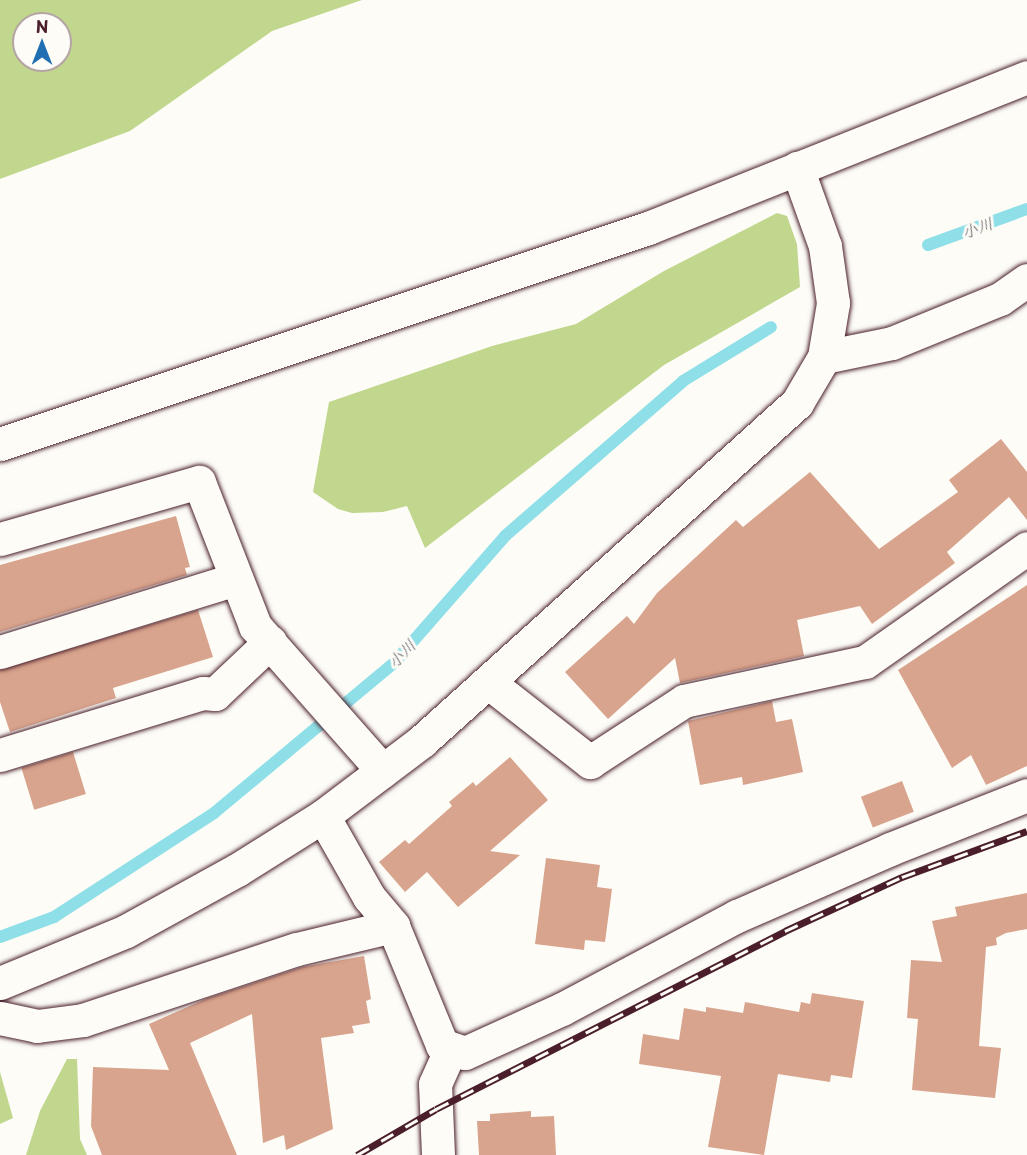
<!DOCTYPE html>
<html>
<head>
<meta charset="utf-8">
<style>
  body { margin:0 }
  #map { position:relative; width:1027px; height:1155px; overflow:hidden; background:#fdfcf7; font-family:"Playpen Sans","Klee One",sans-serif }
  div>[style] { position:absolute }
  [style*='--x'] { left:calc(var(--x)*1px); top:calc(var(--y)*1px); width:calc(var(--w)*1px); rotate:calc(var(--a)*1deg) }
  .green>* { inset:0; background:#c1d78d }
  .stream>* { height:12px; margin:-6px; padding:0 6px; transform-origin:6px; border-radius:6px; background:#8edfe7 }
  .building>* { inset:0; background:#d9a48d; transform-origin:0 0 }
  .roads { filter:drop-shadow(0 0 2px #4a1f2b) drop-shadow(0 0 2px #4a1f2b) }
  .minor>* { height:33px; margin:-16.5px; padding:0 16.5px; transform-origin:16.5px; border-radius:16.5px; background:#fdfcf7 }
  .rail>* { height:7px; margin-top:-3.5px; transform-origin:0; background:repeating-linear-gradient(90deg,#fdfcf7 0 14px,#4a1f2b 0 28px); box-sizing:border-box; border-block:2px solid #4a1f2b }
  span { translate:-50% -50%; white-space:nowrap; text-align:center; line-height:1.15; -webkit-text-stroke:6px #fdfcf7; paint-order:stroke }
  .water-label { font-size:16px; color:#5e5963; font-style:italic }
  .north { position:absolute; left:12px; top:12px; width:60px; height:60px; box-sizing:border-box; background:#fdfcf7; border:2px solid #b5a4a5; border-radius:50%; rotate:0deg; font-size:16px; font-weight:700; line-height:24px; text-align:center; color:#4a1f2b }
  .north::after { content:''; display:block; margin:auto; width:21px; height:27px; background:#1f6fb2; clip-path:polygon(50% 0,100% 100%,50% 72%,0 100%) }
</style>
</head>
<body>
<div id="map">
  <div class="green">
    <i style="clip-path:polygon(evenodd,0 0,362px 0,272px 31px,130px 131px,0 179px,0 0,24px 24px,60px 24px,60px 60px,24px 60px,24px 24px)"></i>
    <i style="clip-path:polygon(777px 213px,787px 216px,797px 244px,800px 287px,664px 365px,425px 548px,407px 506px,383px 512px,352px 513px,338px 509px,313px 492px,329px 402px,492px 346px,576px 324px,664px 271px)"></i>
    <i style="clip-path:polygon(67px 1059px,77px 1059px,80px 1139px,87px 1155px,26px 1155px,40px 1111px)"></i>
    <i style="clip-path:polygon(0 1072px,13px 1118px,0 1124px)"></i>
  </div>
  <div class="stream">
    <i style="--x:928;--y:245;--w:105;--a:-20"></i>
    <i style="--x:0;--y:937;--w:58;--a:-20.3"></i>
    <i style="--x:54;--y:917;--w:191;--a:-33"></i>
    <i style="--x:214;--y:813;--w:234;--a:-39.8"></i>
    <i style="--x:394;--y:663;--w:169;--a:-48.8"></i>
    <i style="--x:505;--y:536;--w:236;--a:-41"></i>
    <i style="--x:683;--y:381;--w:103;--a:-31.5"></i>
  </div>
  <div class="building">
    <i style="clip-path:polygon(1001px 439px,1027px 472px,1027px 520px,1009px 497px,947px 552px,955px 563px,872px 624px,860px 606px,797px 620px,804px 656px,680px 683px,675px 658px,608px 719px,565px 672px,627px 616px,634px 624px,657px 593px,736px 520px,743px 527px,810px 472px,879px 549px,958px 492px,949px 480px)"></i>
    <i style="clip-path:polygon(176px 516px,190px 567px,185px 568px,187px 575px,0 632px,0 565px)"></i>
    <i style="clip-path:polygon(1027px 585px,1027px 766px,986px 785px,971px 755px,952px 768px,898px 670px)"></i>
    <i style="clip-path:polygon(198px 610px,213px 657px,113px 688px,116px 698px,10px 732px,0 702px,0 670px)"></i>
    <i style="clip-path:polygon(772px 701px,776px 722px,792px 719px,803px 772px,743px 785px,742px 777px,700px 785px,688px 721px)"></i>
    <i style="left:73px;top:752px;width:44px;height:54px;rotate:73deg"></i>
    <i style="clip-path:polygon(510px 757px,548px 800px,490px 851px,520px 855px,458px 907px,427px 872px,405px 892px,379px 862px,405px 840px,409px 844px,452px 806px,449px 802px,473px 782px,476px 786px)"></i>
    <i style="left:902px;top:781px;width:33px;height:44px;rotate:69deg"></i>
    <i style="clip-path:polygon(546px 858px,600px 865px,597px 887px,612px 889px,605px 942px,585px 940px,584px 950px,535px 944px)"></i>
    <i style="clip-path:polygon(1027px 893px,1027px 929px,1006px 933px,996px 938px,997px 945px,986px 947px,979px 1046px,1001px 1048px,995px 1098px,912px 1090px,918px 1019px,907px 1018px,911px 960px,942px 962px,932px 921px,957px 916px,955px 907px)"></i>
    <i style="clip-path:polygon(364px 956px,371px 999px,366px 1001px,370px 1023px,352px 1026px,354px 1033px,321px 1038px,333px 1129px,286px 1150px,284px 1135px,263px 1143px,252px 1014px,190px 1043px,237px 1155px,102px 1155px,91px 1126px,93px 1067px,169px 1070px,149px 1024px,208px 998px,302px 967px)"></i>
    <i style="clip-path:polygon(812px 993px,864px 1001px,852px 1078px,831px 1075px,830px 1082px,778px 1074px,764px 1155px,708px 1147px,721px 1076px,639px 1064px,643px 1034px,679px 1040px,684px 1008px,706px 1012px,706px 1007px,743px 1013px,745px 1002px,799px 1012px,801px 1002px,810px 1004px)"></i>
    <i style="clip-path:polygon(531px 1111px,531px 1117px,554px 1116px,556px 1155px,479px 1155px,477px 1121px,490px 1121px,490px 1114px)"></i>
  </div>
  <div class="roads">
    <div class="minor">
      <i style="--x:824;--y:357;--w:69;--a:-11.6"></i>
      <i style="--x:892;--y:343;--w:117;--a:-22.2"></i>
      <i style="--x:1000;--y:299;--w:33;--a:-35"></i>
      <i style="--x:0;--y:444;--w:683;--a:-18.43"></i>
      <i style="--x:648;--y:228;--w:408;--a:-21.7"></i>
      <i style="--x:0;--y:539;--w:207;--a:-16"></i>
      <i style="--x:199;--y:482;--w:155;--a:68.7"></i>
      <i style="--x:255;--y:626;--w:193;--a:48.6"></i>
      <i style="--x:0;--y:652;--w:247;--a:-17.2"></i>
      <i style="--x:488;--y:682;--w:130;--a:38.1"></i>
      <i style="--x:590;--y:762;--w:112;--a:-33"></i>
      <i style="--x:684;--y:701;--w:185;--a:-12.2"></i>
      <i style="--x:865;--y:662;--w:198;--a:-35.1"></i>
      <i style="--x:0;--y:755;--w:212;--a:-17"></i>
      <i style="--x:203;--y:693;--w:12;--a:5"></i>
      <i style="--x:215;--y:694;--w:76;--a:-43.4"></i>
      <i style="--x:323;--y:816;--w:93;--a:60.4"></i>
      <i style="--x:369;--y:897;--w:38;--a:50"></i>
      <i style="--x:393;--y:926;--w:129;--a:67.6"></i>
      <i style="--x:442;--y:1045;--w:24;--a:19"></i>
      <i style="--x:465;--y:1053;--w:107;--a:-24.4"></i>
      <i style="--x:562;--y:1009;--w:198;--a:-28"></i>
      <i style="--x:737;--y:916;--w:167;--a:-23.6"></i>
      <i style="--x:890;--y:849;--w:147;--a:-21.5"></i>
      <i style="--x:0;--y:983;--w:136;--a:-22.4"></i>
      <i style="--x:126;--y:931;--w:127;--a:-28.8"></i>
      <i style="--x:237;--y:870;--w:102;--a:-32.1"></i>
      <i style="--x:323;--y:816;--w:124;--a:-37.1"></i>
      <i style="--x:422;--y:741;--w:505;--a:-42.03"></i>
      <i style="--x:797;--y:403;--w:53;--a:-59.6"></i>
      <i style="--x:824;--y:357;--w:55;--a:-80.5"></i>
      <i style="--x:833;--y:303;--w:58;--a:-98"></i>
      <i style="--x:825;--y:246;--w:83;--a:-109.7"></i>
      <i style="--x:0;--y:1018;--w:38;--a:12"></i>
      <i style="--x:37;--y:1026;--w:46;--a:-7.4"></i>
      <i style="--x:83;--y:1020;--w:225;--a:-18.4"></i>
      <i style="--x:297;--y:949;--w:99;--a:-13.5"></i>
      <i style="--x:438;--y:1155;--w:71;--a:-92.4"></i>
      <i style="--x:435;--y:1084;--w:37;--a:-66"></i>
    </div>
  </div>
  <div class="rail">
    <i style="--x:357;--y:1155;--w:91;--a:-30.2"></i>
    <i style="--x:436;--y:1109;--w:392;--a:-27"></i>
    <i style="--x:785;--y:931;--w:129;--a:-24.8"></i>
    <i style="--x:902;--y:877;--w:133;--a:-20.2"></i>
  </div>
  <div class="water-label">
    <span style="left:977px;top:227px;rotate:-20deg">小川</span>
    <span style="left:401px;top:653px;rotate:-46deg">小川</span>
  </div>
  <div class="north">N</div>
</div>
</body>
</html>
